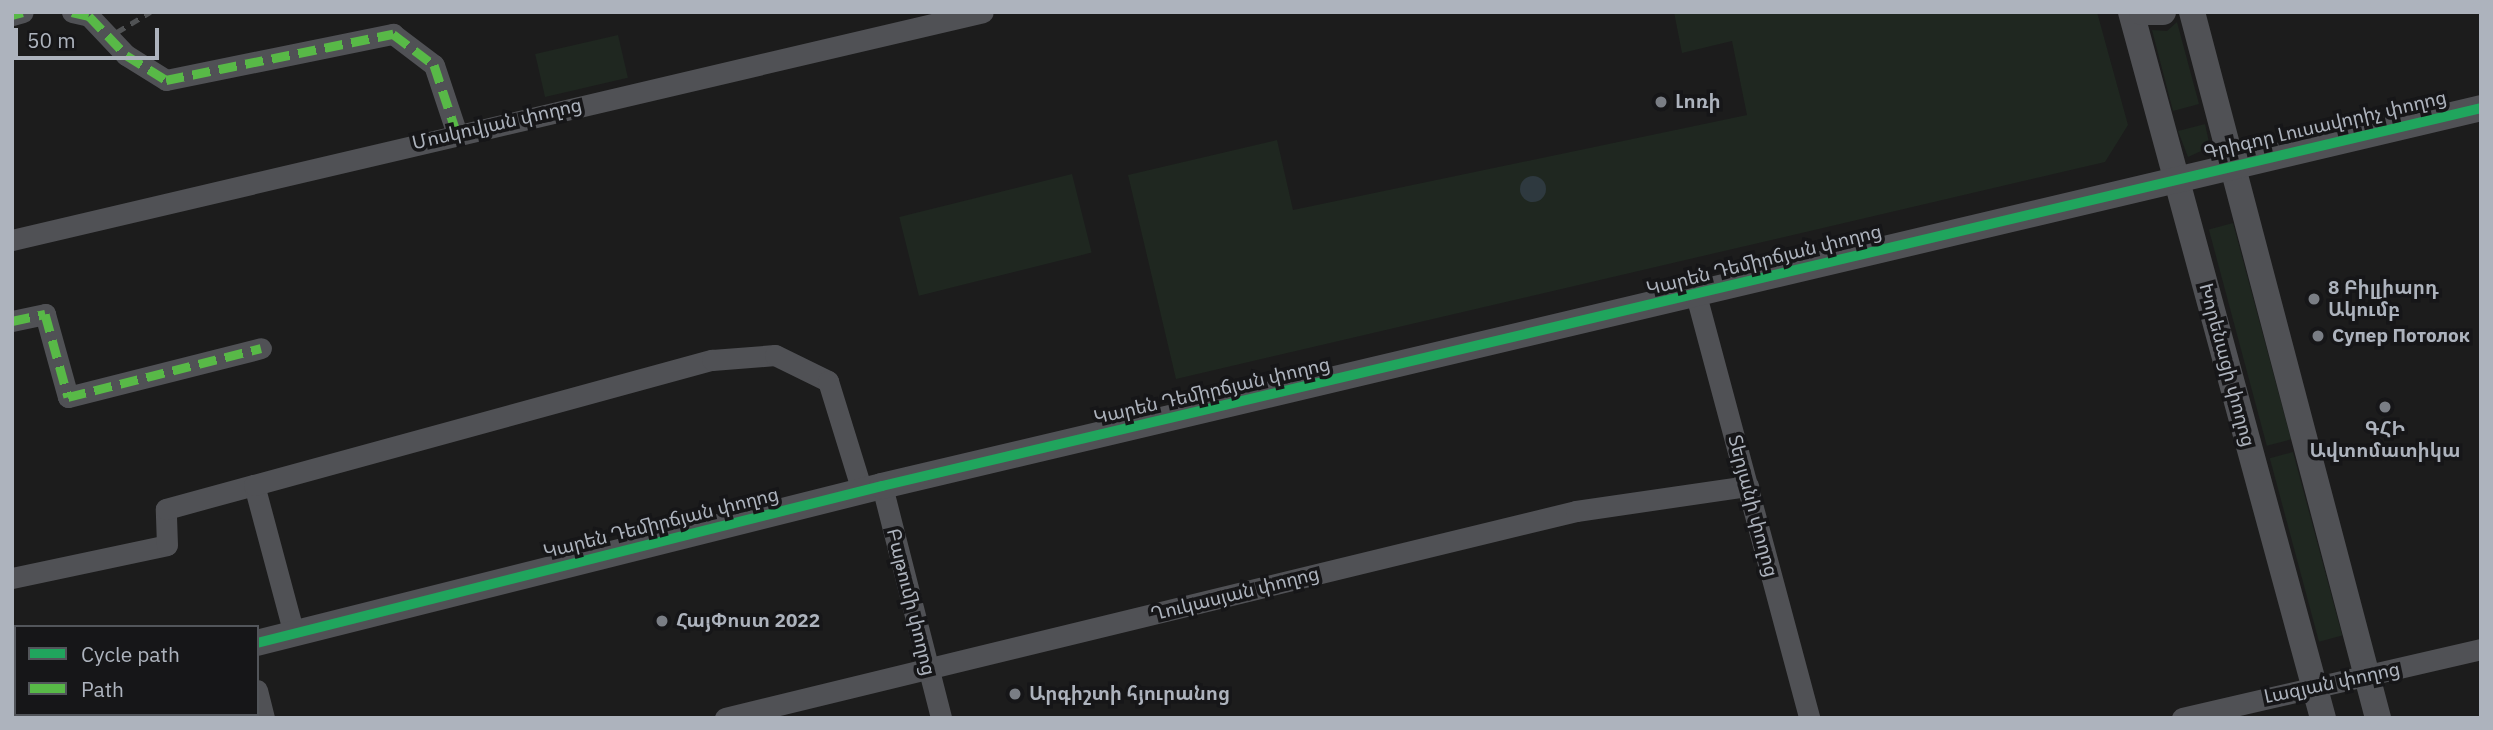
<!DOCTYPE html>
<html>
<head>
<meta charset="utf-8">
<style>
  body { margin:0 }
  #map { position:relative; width:2493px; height:730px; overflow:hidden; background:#1c1c1c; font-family:"IBM Plex Sans","Noto Sans Armenian",sans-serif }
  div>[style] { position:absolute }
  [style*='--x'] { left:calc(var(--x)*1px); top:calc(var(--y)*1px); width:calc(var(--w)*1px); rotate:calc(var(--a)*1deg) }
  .green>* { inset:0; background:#1f2720; transform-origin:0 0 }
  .water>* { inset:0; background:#2e393f }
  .round { border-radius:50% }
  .minor>* { height:21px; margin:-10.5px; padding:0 10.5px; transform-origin:10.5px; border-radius:10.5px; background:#505155 }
  .tertiary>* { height:26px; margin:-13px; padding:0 13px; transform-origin:13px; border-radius:13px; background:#505155 }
  .rail>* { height:5px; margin-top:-2.5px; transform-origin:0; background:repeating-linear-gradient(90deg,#505254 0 9px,transparent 0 16px) }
  .quiet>* { height:9px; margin-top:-4.5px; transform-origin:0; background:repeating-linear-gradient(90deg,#58b947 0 18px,transparent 0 27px) }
  .cycleway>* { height:10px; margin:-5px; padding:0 5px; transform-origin:5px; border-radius:5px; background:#20a55d }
  .dots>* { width:19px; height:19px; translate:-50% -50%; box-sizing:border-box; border:4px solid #161618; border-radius:50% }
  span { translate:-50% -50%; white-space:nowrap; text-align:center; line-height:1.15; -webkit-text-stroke:7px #161618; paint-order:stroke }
  .poi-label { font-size:19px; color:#adb3bd; font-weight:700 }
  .left { translate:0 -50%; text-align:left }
  .street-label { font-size:19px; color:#adb3bd }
  .frame { position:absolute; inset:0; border:14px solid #adb3bd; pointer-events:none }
  .legend { position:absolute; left:14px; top:625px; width:245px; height:91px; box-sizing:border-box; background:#161618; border:2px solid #52555a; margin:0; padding:9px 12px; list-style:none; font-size:21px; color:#adb3bd }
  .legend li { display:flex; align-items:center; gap:14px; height:35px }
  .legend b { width:35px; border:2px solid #52555a }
  .scale { position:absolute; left:14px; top:28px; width:145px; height:32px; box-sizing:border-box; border:4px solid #adb3bd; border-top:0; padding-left:9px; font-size:21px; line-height:24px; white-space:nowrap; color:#adb3bd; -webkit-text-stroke:5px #161618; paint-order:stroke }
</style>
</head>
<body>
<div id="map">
  <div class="green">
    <i style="clip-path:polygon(1674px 12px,2097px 12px,2128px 125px,2105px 162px,1176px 379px,1128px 175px,1277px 140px,1293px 210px,1747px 115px,1732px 41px,1682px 53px)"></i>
    <i style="clip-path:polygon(2177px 22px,2199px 104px,2173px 111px,2152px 30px,2167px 31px)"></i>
    <i style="left:618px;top:35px;width:44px;height:85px;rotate:77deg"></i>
    <i style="clip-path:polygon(2205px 124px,2210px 147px,2188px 157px,2178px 131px)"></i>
    <i style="left:1072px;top:174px;width:81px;height:178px;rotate:76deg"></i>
    <i style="left:2233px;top:223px;width:224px;height:25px;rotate:75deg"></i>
    <i style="left:2293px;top:452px;width:190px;height:24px;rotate:75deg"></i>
  </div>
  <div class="water">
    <i class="round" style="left:1520px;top:176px;width:26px;height:26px"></i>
  </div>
  <div class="minor">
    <i style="--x:72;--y:12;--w:17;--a:13"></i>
    <i style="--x:89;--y:16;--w:54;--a:46.5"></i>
    <i style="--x:126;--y:55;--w:47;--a:32"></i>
    <i style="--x:166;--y:80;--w:232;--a:-11.5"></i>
    <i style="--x:393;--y:34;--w:51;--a:37.1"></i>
    <i style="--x:434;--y:65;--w:73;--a:71.6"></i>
    <i style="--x:12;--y:15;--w:11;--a:-15"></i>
    <i style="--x:12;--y:240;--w:997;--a:-13.21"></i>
    <i style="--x:1696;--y:295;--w:438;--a:75"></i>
    <i style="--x:12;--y:321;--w:34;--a:-12"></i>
    <i style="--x:45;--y:314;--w:86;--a:74.5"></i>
    <i style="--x:68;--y:397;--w:199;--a:-14.2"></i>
    <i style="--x:882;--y:486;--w:239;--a:75.7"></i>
    <i style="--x:12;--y:578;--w:158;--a:-12"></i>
    <i style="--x:167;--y:545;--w:36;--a:-92"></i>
    <i style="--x:166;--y:509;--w:91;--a:-15.3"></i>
    <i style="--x:294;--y:634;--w:154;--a:-105"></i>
    <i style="--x:254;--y:485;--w:475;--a:-15.3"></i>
    <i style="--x:712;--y:360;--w:63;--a:-4.5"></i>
    <i style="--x:775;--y:355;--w:59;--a:26.1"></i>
    <i style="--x:828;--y:381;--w:115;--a:72.8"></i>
    <i style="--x:12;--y:684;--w:15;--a:74"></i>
    <i style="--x:257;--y:690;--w:29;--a:76"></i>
    <i style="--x:74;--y:714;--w:4;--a:76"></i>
    <i style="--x:725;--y:718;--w:876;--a:-13.67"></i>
    <i style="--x:1576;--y:511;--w:174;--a:-8.3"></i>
    <i style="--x:2182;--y:718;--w:307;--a:-13"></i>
  </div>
  <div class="tertiary">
    <i style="--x:2131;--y:12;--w:732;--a:74.79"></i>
    <i style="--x:2142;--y:12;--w:21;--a:0"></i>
    <i style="--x:2192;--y:12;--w:730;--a:75.24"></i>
    <i style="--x:257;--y:643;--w:644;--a:-14.1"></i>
    <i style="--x:882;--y:486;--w:1643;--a:-13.3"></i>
    <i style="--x:12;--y:705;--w:4;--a:-14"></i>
  </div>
  <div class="rail">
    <i style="--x:117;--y:32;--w:39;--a:-31"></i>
  </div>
  <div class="quiet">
    <i style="--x:72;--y:12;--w:17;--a:13"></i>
    <i style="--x:89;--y:16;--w:54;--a:46.5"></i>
    <i style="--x:126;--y:55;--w:47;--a:32"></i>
    <i style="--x:166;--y:80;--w:232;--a:-11.5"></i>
    <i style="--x:393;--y:34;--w:51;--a:37.1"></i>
    <i style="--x:434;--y:65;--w:73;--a:71.6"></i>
    <i style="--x:12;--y:15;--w:11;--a:-15"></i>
    <i style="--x:12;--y:321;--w:34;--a:-12"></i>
    <i style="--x:45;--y:314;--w:86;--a:74.5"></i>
    <i style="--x:68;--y:397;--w:199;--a:-14.2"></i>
  </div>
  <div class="cycleway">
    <i style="--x:257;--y:643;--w:644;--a:-14.1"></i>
    <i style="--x:882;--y:486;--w:1643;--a:-13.3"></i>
  </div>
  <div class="dots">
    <i style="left:1661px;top:102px;background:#7a7e85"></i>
    <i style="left:2314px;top:299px;background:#7a7e85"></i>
    <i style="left:2318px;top:336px;background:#7a7e85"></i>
    <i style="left:2385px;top:407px;background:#7a7e85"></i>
    <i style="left:662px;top:621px;background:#7a7e85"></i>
    <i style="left:1015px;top:694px;background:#7a7e85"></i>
  </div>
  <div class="poi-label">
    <span class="left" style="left:1675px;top:102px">Լոռի</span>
    <span class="left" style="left:2328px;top:299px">8 Բիլլիարդ<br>Ակումբ</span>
    <span class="left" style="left:2332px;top:336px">Супер Потолок</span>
    <span style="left:2385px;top:440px">ԳՀԻ<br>Ավտոմատիկա</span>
    <span class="left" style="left:676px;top:621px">ՀայՓոստ 2022</span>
    <span class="left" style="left:1029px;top:694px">Արգիշտի հյուրանոց</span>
  </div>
  <div class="street-label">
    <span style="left:497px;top:124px;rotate:-13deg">Մոսկովյան փողոց</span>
    <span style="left:2325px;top:125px;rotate:-13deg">Գրիգոր Լուսավորիչ փողոց</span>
    <span style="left:1764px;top:260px;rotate:-14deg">Կարեն Դեմիրճյան փողոց</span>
    <span style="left:2227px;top:365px;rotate:75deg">Խորենացի փողոց</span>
    <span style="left:1212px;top:391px;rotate:-13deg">Կարեն Դեմիրճյան փողոց</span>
    <span style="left:1753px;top:506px;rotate:75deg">Տերյանի փողոց</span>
    <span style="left:661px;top:523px;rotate:-14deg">Կարեն Դեմիրճյան փողոց</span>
    <span style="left:1235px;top:594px;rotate:-14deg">Ղուկասյան փողոց</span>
    <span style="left:911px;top:602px;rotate:76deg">Բաթումի փողոց</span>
    <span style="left:2332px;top:683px;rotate:-12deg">Լազյան փողոց</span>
  </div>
  <div class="frame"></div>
  <ul class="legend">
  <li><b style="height:9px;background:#20a55d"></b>Cycle path</li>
  <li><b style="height:9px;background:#58b947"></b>Path</li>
  </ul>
  <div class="scale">50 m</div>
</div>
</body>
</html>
